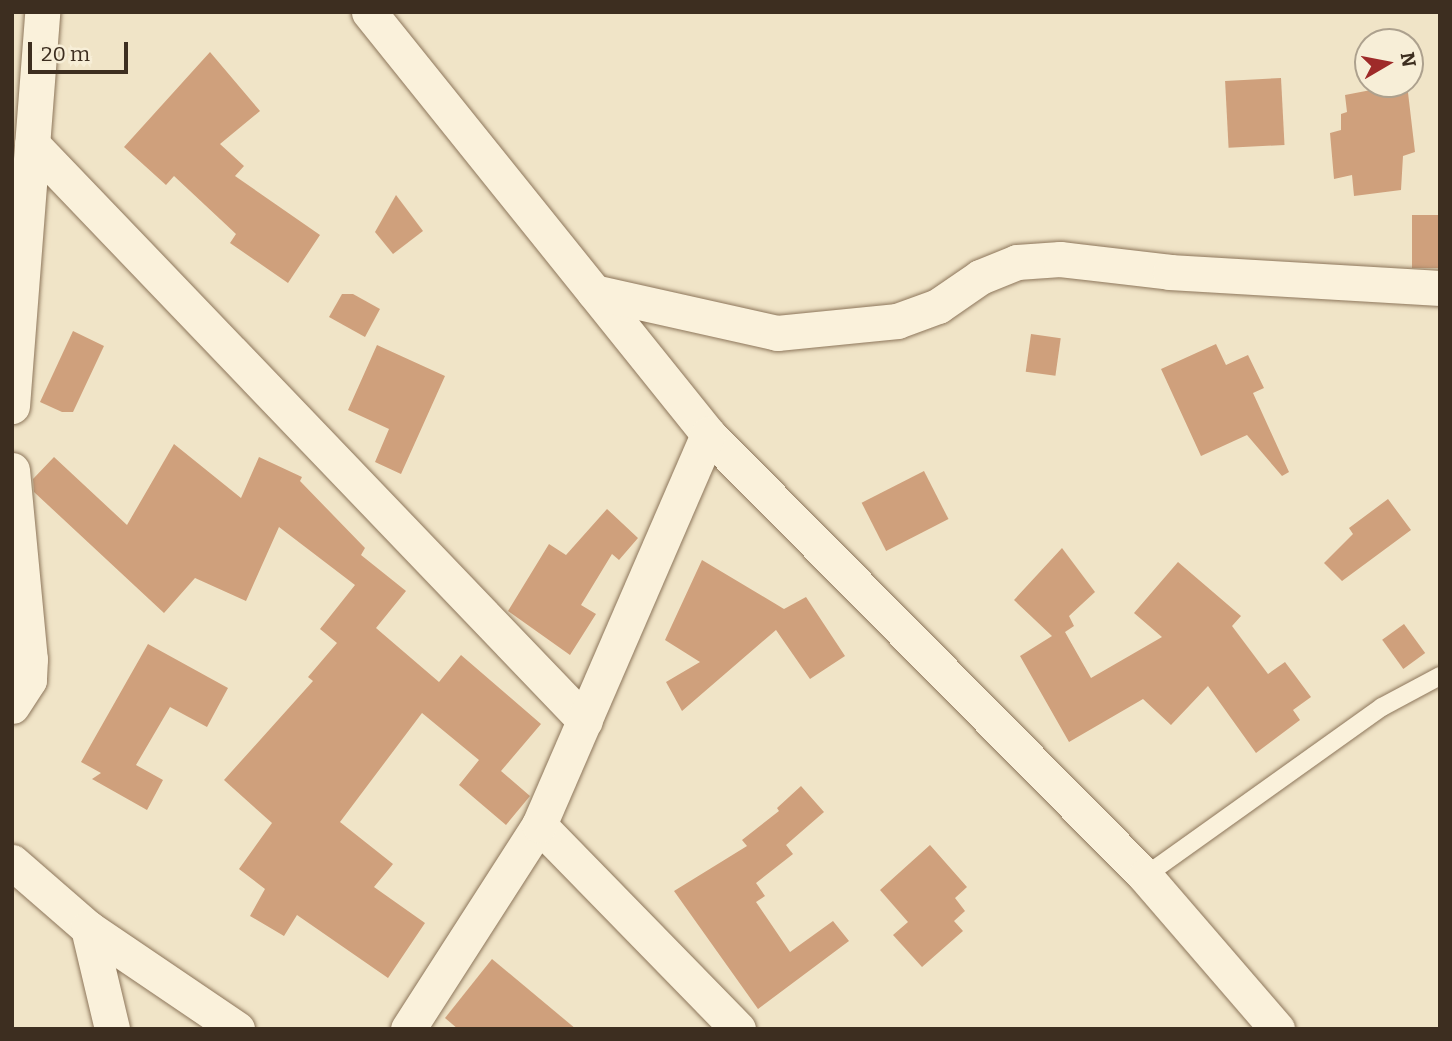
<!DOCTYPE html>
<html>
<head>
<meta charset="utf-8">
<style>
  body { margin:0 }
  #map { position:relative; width:1452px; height:1041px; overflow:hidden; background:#f0e4c7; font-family:Bitter,serif }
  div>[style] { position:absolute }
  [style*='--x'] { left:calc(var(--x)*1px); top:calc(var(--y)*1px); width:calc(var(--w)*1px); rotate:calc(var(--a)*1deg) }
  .building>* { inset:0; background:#cfa07c; transform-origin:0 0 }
  .roads { filter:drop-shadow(0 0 2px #8d765b) drop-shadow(0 0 2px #8d765b) }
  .lane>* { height:18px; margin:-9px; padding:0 9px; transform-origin:9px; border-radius:9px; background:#faf1db }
  .street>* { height:35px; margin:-17.5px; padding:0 17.5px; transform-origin:17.5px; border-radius:17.5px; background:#faf1db }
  span { translate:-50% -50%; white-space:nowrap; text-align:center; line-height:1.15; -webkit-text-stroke:7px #f7eed7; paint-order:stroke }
  .frame { position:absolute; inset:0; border:14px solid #3d2e20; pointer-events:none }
  .north { position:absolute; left:1354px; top:28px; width:70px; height:70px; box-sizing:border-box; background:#f7eed7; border:2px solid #ada18e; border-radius:50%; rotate:80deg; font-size:19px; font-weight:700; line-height:28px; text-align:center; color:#3d2e20 }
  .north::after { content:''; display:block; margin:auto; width:24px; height:32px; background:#9e2a29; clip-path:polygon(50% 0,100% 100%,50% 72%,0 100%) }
  .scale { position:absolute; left:28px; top:42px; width:100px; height:32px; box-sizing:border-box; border:4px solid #3d2e20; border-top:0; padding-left:9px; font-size:21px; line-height:24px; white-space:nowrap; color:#3d2e20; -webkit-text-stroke:5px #f7eed7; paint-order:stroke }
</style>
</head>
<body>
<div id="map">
  <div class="building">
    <i style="clip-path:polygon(210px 52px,260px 111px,220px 144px,244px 166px,235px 176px,320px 235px,288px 283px,230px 243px,236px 234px,174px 176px,166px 185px,124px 147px)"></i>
    <i style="left:1281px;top:78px;width:67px;height:56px;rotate:87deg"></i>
    <i style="clip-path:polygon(1370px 84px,1407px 84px,1415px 152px,1403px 156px,1401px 190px,1354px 196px,1352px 175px,1334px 179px,1330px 133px,1341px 130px,1341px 114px,1347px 112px,1345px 95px,1371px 90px)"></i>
    <i style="clip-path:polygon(396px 195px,423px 231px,393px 254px,375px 232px)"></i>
    <i style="left:1440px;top:215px;width:53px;height:28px;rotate:90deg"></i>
    <i style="clip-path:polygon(342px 294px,353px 294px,380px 309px,365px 337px,329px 317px)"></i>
    <i style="clip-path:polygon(73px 331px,104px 346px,73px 412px,62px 412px,40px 402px)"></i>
    <i style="left:1031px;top:334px;width:30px;height:38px;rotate:8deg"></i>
    <i style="clip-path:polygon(1216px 344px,1226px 365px,1248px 355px,1264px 388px,1253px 393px,1289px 472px,1282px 476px,1247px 435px,1201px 456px,1161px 369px)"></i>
    <i style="clip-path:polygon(377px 345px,445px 376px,401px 474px,375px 462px,389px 429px,348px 410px)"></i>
    <i style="clip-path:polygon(174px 444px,241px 498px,259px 457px,302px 477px,300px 481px,365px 548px,361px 555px,406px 591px,376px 628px,439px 682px,461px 655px,541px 724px,501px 771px,530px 796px,506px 825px,459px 785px,479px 760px,422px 713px,340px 822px,393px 864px,374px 887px,425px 923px,388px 978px,297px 915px,284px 936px,250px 916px,265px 889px,239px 869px,272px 823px,224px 780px,313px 681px,308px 677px,337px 643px,320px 629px,355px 585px,279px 527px,246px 601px,195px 578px,164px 613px,34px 492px,33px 479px,54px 457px,127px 525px)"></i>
    <i style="left:924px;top:471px;width:54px;height:70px;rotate:63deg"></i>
    <i style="clip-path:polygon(1388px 499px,1411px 530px,1342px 581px,1324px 563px,1353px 534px,1349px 528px)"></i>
    <i style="clip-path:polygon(607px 509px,638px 538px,619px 560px,612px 554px,581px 605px,596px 614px,570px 655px,508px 611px,549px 544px,566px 555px)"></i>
    <i style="clip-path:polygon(1062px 548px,1095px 592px,1069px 616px,1074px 626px,1065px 632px,1091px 678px,1162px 637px,1134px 613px,1178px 562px,1241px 616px,1232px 626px,1268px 674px,1285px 662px,1311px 697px,1293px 710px,1300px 720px,1256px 753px,1208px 686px,1171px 725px,1143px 699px,1069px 742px,1020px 656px,1052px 636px,1014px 600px)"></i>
    <i style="clip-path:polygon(702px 560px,784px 609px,806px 597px,845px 656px,810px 679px,776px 630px,682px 711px,666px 682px,700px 662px,665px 640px)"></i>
    <i style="left:1404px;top:624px;width:36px;height:27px;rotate:54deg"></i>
    <i style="clip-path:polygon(148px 644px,228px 688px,207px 727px,170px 707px,136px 765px,163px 780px,147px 810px,92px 779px,101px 773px,81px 762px)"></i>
    <i style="clip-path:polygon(801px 786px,824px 812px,786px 845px,793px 854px,756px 883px,765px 896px,756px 902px,790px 952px,833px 921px,849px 941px,758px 1009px,674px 891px,747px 846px,742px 840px,779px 811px,777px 808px)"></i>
    <i style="clip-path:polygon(930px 845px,967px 887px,955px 898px,965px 911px,954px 921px,963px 931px,922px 967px,893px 935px,908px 922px,880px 890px)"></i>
    <i style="clip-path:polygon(492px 959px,576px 1029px,458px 1029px,445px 1018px)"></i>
  </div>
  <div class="roads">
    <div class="lane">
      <i style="--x:1145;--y:876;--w:291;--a:-35.5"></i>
      <i style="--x:1382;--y:707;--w:66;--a:-28.1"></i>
    </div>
    <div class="street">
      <i style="--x:369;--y:12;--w:541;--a:51.22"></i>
      <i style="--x:708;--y:434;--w:622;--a:45.33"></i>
      <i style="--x:1145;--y:876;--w:202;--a:49.2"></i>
      <i style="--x:32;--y:144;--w:799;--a:46.22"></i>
      <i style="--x:594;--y:292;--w:188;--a:12.6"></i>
      <i style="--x:777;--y:333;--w:121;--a:-5.7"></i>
      <i style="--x:897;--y:321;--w:44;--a:-20.1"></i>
      <i style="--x:938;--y:306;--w:51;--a:-34.6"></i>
      <i style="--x:980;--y:277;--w:40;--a:-22"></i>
      <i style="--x:1017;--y:262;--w:43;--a:-4"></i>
      <i style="--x:1060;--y:259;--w:111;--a:6.7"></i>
      <i style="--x:1170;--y:272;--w:270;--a:3.4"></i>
      <i style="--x:12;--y:406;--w:395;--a:-85.6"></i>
      <i style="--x:12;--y:470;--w:190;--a:84.6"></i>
      <i style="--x:30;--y:659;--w:21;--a:93"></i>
      <i style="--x:29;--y:680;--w:31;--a:123"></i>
      <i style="--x:539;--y:825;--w:285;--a:45.7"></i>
      <i style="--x:12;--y:862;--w:101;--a:41"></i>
      <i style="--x:88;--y:928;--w:180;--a:34.1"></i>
      <i style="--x:88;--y:928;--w:104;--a:76.6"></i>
      <i style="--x:408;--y:1029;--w:242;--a:-57.3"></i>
      <i style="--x:539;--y:825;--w:426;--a:-66.6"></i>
    </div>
  </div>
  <div class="frame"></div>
  <div class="north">N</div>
  <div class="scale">20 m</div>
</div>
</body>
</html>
